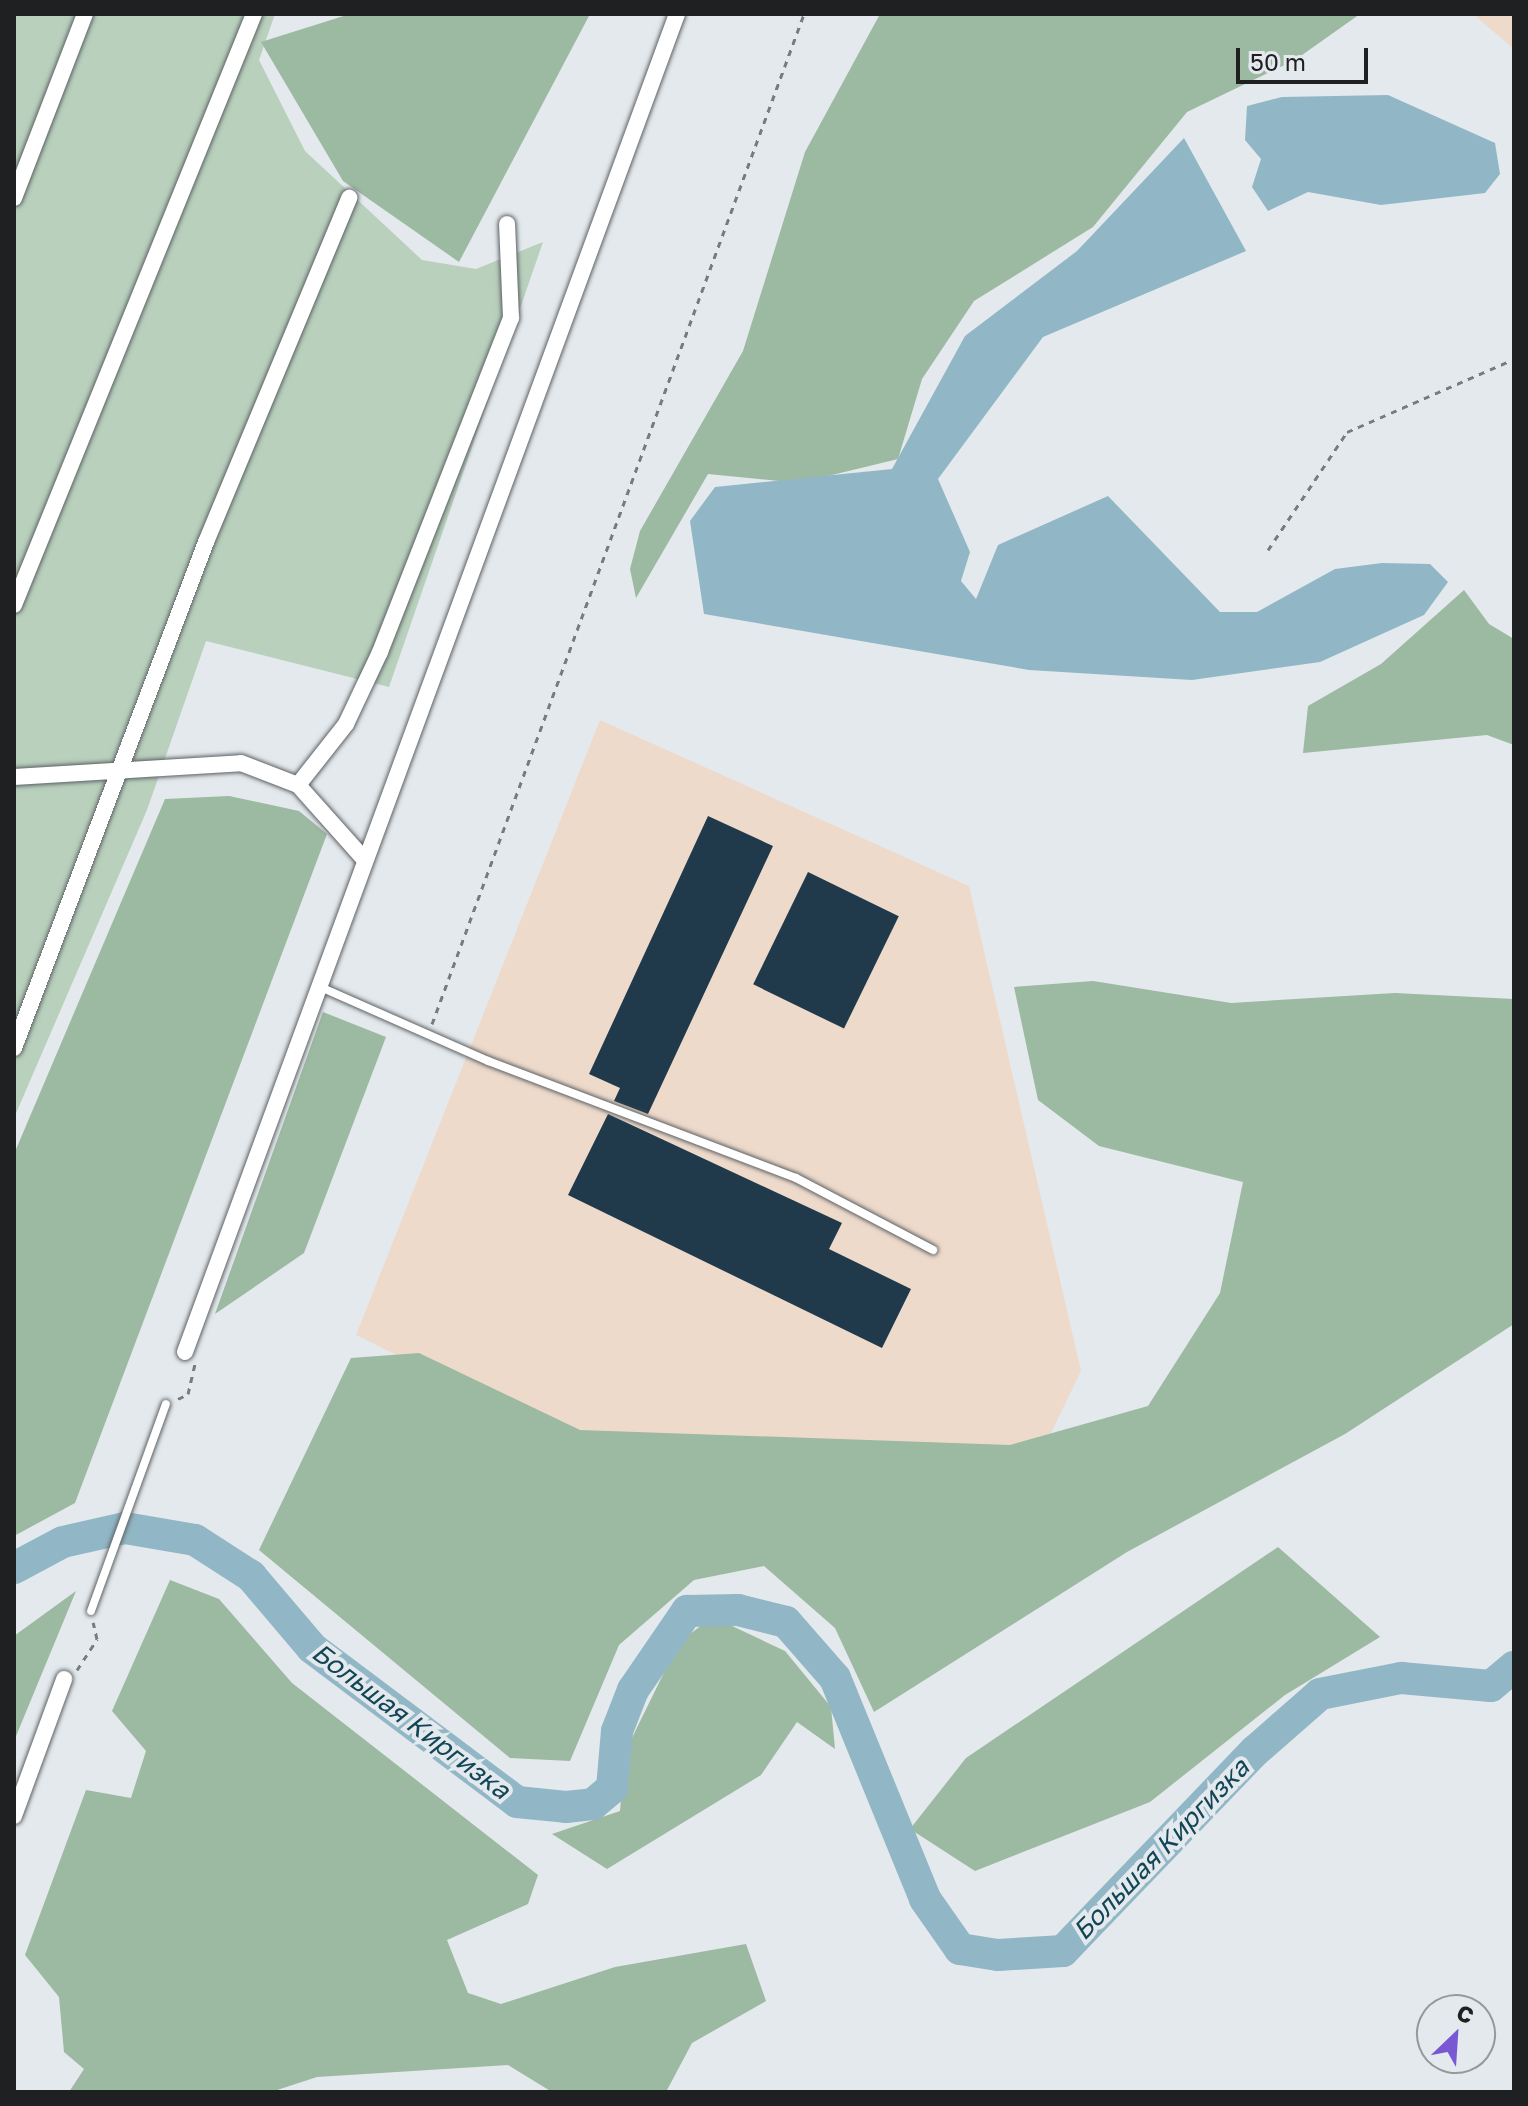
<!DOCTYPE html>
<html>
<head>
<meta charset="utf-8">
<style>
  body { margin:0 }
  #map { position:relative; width:1528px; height:2106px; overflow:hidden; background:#e4e9ed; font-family:"Golos Text",sans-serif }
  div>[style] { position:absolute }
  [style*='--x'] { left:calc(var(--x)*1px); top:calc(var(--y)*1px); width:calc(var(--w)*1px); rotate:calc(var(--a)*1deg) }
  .industrial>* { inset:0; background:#eedacb }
  .green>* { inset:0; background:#b9d0bd }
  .forest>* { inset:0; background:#9cb9a1 }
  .water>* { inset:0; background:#91b7c6 }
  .river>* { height:32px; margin:-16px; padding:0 16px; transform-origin:16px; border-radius:16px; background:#91b7c6 }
  .building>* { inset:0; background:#203a4c; transform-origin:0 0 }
  .path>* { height:3px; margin-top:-1.5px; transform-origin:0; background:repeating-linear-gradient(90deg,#787b7e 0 6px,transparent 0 12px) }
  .roads { filter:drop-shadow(0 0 2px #5d6265) drop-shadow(0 0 2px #5d6265) }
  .service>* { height:8px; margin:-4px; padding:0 4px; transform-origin:4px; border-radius:4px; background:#fff }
  .minor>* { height:16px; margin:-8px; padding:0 8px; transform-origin:8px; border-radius:8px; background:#fff }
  span { translate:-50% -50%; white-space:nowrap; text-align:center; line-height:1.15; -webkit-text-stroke:8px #e4e9ed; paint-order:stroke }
  .water-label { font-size:26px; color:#124657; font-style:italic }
  .frame { position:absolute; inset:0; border:16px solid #1e2022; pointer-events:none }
  .north { position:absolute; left:1416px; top:1994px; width:80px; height:80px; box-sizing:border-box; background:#e4e9ed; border:2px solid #95999c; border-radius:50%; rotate:25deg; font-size:22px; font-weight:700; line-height:32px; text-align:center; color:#1e2022 }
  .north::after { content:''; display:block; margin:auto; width:28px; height:36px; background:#7959d3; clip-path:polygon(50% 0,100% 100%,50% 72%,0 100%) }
  .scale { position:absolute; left:1236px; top:48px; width:132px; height:36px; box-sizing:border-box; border:4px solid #1e2022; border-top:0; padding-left:10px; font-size:24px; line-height:28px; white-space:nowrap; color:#1e2022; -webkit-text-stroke:6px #e4e9ed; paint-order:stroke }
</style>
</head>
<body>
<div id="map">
  <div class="industrial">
    <i style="clip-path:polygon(1473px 14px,1514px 14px,1514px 49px)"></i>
    <i style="clip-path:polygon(600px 720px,969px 886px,1081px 1371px,1012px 1514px,566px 1439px,356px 1335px)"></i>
  </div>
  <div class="green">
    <i style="clip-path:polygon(14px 14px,275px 14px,259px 60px,305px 151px,422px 260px,476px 269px,543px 242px,389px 687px,206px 641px,147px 810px,14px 1118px)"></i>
  </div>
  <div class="forest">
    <i style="clip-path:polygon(350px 14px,590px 14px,459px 262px,343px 181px,261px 42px)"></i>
    <i style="clip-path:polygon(880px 14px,1360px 14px,1295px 60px,1187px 112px,1093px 227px,974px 301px,922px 379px,898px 459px,799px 483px,708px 474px,636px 598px,630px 569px,640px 531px,743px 351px,805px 152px)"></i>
    <i style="clip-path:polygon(1464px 590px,1489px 624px,1514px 639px,1514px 745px,1487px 735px,1303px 753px,1308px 706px,1381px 664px)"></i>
    <i style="clip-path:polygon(229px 796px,299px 811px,327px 834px,75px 1503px,14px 1536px,14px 1154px,165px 799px)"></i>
    <i style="clip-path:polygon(1093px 981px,1231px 1003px,1395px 993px,1514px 999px,1514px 1324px,1345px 1434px,1127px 1552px,874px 1712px,835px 1628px,764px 1566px,694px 1580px,619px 1645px,570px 1761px,510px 1758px,259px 1550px,351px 1358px,419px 1353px,580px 1430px,1010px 1445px,1148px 1406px,1220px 1293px,1243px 1182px,1099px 1146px,1038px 1100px,1014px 987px)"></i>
    <i style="clip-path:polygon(323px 1012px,386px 1037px,304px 1253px,215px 1314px)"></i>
    <i style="clip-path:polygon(1278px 1547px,1380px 1637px,1285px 1695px,1150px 1802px,975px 1871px,910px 1829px,966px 1758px)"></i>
    <i style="clip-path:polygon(170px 1580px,219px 1599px,292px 1683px,538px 1875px,528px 1904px,447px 1940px,468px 1993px,501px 2004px,615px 1967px,746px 1944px,766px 2001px,692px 2043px,666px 2092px,552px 2092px,508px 2065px,317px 2077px,271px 2092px,69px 2092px,84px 2069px,64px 2052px,59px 1997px,25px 1955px,86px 1790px,131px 1798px,146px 1751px,112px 1711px)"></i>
    <i style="clip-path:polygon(76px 1591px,14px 1741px,14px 1636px)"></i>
    <i style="clip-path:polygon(713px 1617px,785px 1651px,831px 1707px,835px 1749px,797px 1722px,761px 1775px,607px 1869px,552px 1834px,620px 1811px,625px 1752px,679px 1642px)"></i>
  </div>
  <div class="water">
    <i style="clip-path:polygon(1388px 95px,1495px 143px,1500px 174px,1485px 193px,1381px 205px,1308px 192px,1268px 211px,1252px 187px,1261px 159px,1245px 140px,1247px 106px,1282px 97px)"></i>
    <i style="clip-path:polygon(1184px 138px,1246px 251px,1043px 337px,938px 479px,970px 552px,961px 581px,976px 599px,998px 545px,1108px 496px,1220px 612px,1257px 612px,1335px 569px,1382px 563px,1430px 564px,1448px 582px,1424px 615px,1320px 662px,1192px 680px,1029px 670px,704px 614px,690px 521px,715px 487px,892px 469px,965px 336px,1077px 251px)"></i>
  </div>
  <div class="river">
    <i style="--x:14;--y:1568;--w:55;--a:-28"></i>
    <i style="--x:63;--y:1542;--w:64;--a:-12.7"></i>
    <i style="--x:125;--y:1528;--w:71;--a:9.7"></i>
    <i style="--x:195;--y:1540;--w:67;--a:32.7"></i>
    <i style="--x:251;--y:1576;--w:94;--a:49.7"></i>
    <i style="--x:312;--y:1648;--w:256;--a:36.9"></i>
    <i style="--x:517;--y:1802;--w:49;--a:5.8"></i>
    <i style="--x:566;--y:1807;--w:27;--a:-6"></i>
    <i style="--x:593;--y:1804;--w:25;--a:-40"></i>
    <i style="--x:612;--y:1788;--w:57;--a:-85"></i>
    <i style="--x:617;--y:1731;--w:44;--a:-68.7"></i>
    <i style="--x:633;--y:1690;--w:96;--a:-55.6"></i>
    <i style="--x:687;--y:1611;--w:51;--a:-1.1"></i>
    <i style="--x:738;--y:1610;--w:49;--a:14"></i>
    <i style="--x:786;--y:1622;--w:74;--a:48.8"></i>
    <i style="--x:835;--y:1678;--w:239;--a:67.8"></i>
    <i style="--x:925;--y:1899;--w:61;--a:55"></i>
    <i style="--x:960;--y:1949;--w:38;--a:9"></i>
    <i style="--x:998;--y:1955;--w:65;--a:-3.5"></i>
    <i style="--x:1063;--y:1951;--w:277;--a:-46.2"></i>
    <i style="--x:1255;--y:1751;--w:86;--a:-41.2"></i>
    <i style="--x:1320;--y:1694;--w:83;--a:-11.2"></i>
    <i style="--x:1401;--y:1678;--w:90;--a:5.1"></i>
    <i style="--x:1491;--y:1686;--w:30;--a:-40"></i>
  </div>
  <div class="building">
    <i style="clip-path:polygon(708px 816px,773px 846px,648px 1114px,614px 1101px,620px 1088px,589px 1074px)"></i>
    <i style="left:808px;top:872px;width:101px;height:125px;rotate:26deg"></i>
    <i style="clip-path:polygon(608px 1114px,842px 1223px,829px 1249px,911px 1289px,882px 1348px,568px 1195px)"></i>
  </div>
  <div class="path">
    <i style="--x:1268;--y:550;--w:142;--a:-56.2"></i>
    <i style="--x:1347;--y:432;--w:182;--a:-23.6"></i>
    <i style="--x:432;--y:1024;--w:1076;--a:-69.78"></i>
    <i style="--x:178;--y:1399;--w:11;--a:-27"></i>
    <i style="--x:188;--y:1394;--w:31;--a:-77"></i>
    <i style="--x:77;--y:1670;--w:37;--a:-57"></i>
    <i style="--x:97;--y:1639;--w:17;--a:-103"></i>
  </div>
  <div class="roads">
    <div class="service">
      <i style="--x:318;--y:986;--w:186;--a:23.8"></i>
      <i style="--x:488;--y:1061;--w:329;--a:20.8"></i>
      <i style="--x:796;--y:1178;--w:155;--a:27.7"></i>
      <i style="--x:91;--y:1611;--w:220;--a:-70.1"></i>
    </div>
    <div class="minor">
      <i style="--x:14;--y:198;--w:197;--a:-68.9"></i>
      <i style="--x:14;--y:605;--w:638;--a:-67.9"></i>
      <i style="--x:14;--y:777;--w:227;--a:-3.5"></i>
      <i style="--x:241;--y:763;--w:61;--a:21.1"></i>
      <i style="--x:298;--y:785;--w:98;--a:48.3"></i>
      <i style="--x:298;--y:785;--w:78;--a:-51.8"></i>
      <i style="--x:346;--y:724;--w:80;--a:-64.7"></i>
      <i style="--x:380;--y:652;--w:359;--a:-68.6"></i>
      <i style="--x:511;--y:318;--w:94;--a:-92.4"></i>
      <i style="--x:14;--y:1048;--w:541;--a:-69.22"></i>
      <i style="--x:206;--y:542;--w:373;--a:-67.4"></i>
      <i style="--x:185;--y:1352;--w:1426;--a:-69.81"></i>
      <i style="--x:14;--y:1816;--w:146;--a:-69.9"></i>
    </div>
  </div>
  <div class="water-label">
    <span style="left:411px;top:1721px;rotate:37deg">Большая Киргизка</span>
    <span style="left:1161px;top:1849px;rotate:-46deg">Большая Киргизка</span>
  </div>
  <div class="frame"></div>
  <div class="north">С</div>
  <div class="scale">50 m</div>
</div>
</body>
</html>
